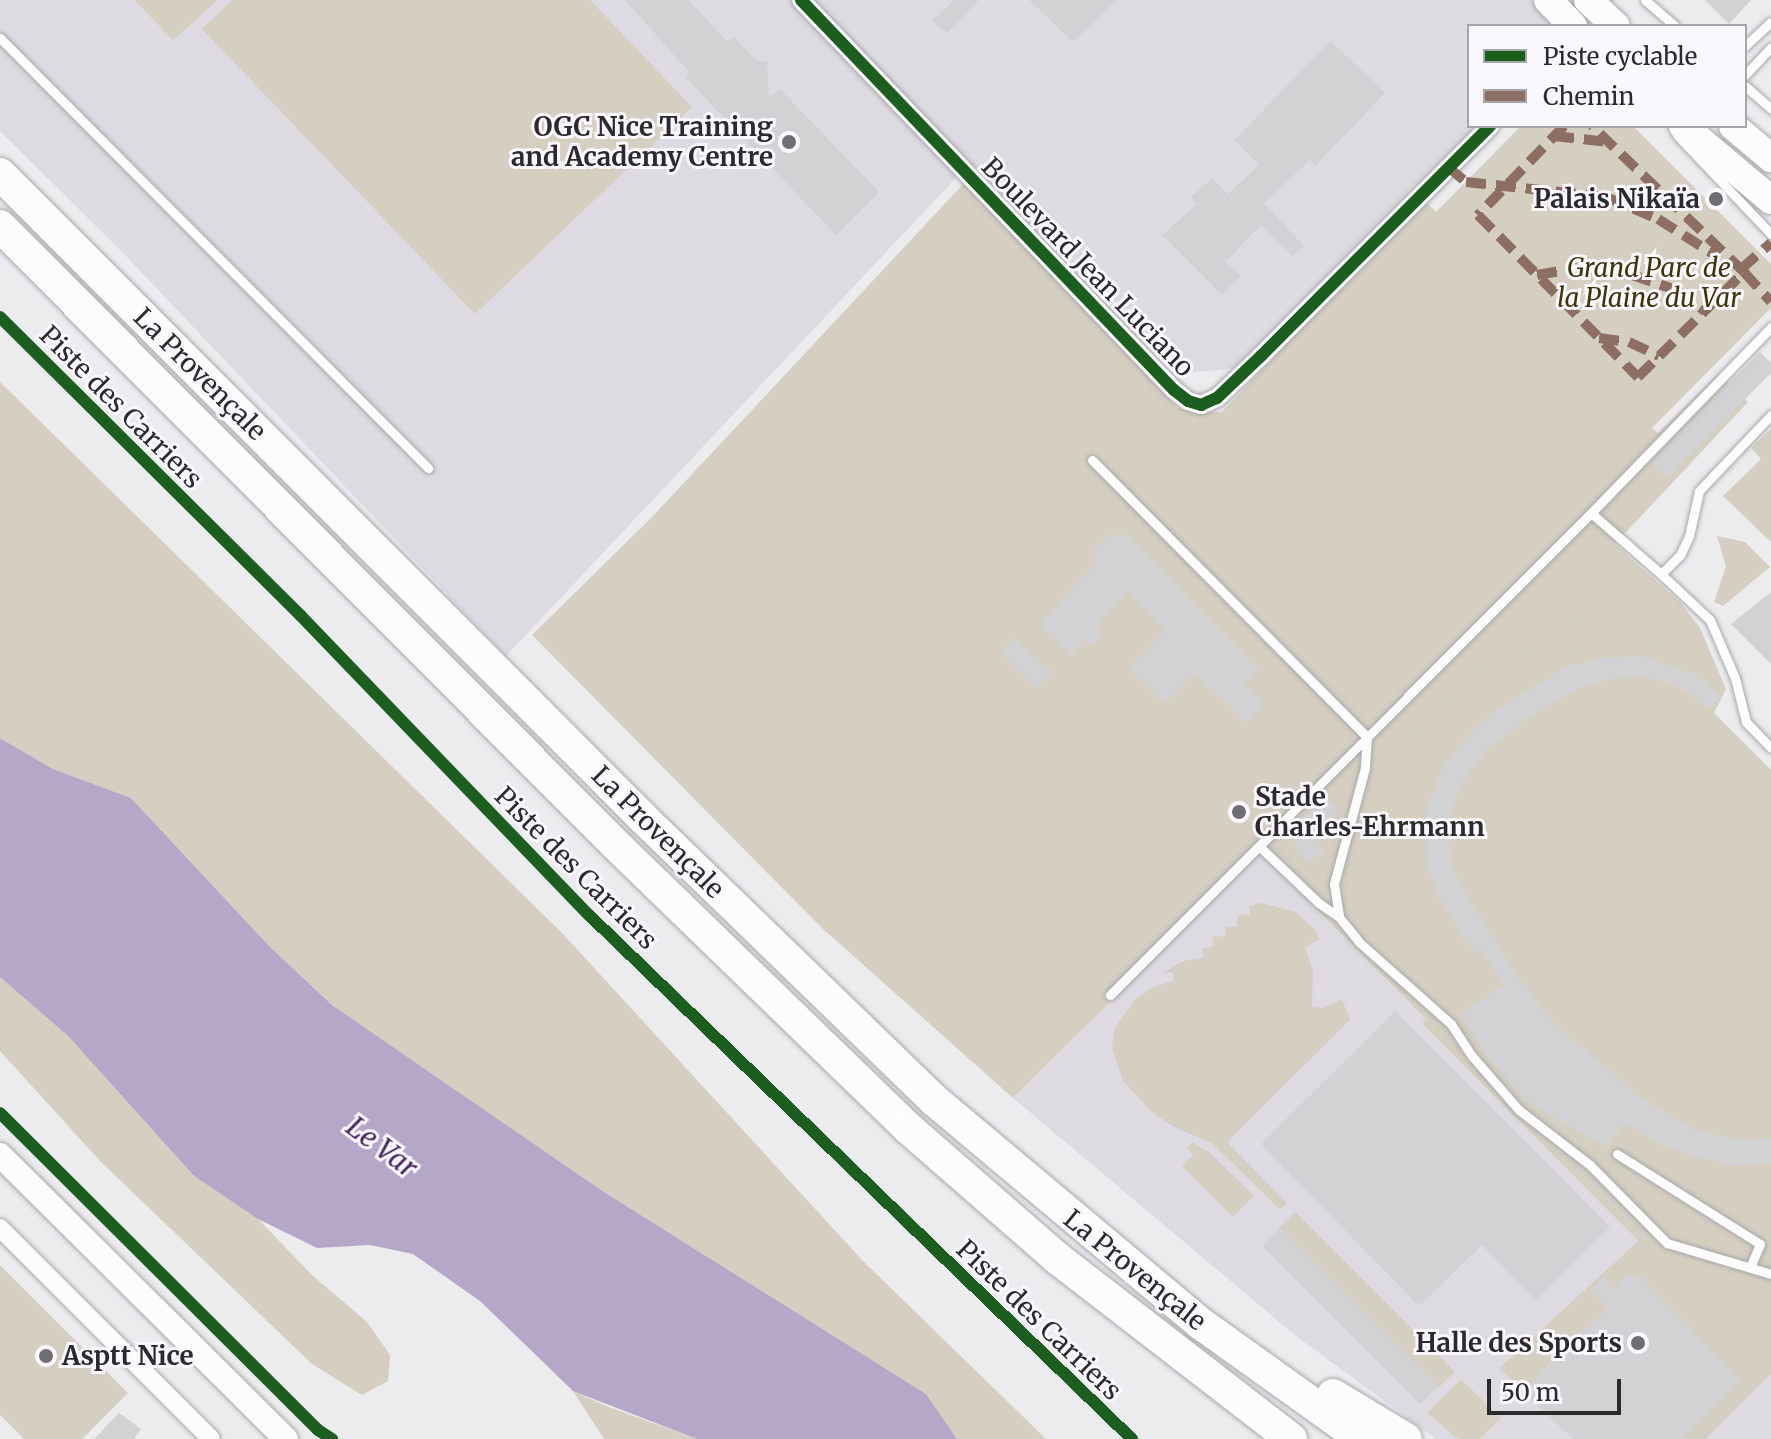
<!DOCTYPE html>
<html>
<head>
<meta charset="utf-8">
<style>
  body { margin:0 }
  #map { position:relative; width:1771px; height:1439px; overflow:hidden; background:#ecebee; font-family:Merriweather,serif }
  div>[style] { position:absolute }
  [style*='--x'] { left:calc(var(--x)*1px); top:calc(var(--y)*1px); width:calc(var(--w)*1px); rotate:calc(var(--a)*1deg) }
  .built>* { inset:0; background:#dddae1 }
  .green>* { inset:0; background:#d4cfc0; transform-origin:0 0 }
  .water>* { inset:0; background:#b5a7c7 }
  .building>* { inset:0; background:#d2d2d4; transform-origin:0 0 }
  .path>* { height:3px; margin-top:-1.5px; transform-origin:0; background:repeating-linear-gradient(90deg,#cccccd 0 2px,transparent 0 8px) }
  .roads { filter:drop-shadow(0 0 2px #a9a8ab) drop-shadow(0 0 2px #a9a8ab) }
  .service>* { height:9px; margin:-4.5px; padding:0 4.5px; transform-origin:4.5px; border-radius:4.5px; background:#fcfcfc }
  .minor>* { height:18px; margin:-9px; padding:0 9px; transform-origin:9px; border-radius:9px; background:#fcfcfc }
  .secondary>* { height:24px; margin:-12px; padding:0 12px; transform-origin:12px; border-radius:12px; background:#fcfcfc }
  .primary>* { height:28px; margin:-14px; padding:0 14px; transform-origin:14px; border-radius:14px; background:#fcfcfc }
  .motorway>* { height:32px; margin:-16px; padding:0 16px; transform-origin:16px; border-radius:16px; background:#fcfcfc }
  .quiet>* { height:10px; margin-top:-5px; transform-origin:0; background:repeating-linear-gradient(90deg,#8d6e63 0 20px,transparent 0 30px) }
  .cycleway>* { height:12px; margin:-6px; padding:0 6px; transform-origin:6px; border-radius:6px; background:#1b5e20 }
  .dots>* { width:22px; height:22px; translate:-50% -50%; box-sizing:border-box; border:4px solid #faf7fd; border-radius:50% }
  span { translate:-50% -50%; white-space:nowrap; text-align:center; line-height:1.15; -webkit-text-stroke:6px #faf7fd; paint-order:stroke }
  .poi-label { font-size:26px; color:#2b2b2d; font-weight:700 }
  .right { translate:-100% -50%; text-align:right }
  .left { translate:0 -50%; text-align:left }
  .street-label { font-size:26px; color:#2b2b2d }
  .park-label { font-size:26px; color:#3e3309; font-style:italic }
  .water-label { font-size:28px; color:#452860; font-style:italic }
  .legend { position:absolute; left:1467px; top:24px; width:280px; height:104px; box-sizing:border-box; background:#faf7fd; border:2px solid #a7a5aa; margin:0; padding:10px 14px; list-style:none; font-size:24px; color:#2b2b2d }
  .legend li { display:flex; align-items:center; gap:16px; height:40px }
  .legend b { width:40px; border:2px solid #a7a5aa }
  .scale { position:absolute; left:1487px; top:1379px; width:134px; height:36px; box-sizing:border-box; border:4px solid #2b2b2d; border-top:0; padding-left:10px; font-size:24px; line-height:28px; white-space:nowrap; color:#2b2b2d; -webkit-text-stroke:6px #faf7fd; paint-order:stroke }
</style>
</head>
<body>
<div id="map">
  <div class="built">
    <i style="clip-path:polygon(0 0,1615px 0,1588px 26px,1469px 26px,1469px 126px,1480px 126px,1413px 188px,1234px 369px,1192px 372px,1152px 353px,969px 164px,506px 656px,124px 254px,0 131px)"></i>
    <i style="clip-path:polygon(1260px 853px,1427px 1020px,1422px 1025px,1638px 1241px,1500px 1367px,1573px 1439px,1436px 1439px,1296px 1336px,1013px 1098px)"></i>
    <i style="clip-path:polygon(1771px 1374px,1771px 1439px,1706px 1439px)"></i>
  </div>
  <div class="green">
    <i style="clip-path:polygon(134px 0,218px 0,173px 40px)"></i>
    <i style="clip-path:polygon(232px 0,590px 0,692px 107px,475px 314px,202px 29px)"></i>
    <i style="clip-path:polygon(1521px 126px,1633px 126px,1771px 264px,1771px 308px,1652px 428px,1658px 433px,1719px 373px,1748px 402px,1615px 544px,1681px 603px,1700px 628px,1726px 689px,1714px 713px,1771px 770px,1771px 1374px,1706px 1439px,1573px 1439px,1499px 1368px,1638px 1241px,1422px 1024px,1426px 1019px,1260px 853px,1013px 1098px,822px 928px,532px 635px,651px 518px,967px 180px,1178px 408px,1193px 412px,1222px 412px,1353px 274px,1427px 203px,1436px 212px)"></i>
    <i style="clip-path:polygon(0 382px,563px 934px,863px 1261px,1046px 1439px,957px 1439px,926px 1394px,604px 1192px,332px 1005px,270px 947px,131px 798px,53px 769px,0 738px)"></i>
    <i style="clip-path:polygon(1771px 429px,1771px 542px,1723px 496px,1761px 459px,1751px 448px)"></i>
    <i style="clip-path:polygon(1717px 536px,1745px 542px,1770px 567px,1723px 606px,1714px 602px,1726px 566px)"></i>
    <i style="clip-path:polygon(1261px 903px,1296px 912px,1314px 929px,1319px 939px,1305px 947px,1313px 971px,1312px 1007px,1322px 1008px,1342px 999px,1350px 1020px,1227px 1142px,1287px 1203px,1280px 1210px,1213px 1144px,1174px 1127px,1153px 1113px,1123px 1081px,1112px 1048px,1115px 1028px,1135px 999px,1153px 987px,1173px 981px,1173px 972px,1162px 973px,1184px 961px,1203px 958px,1203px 948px,1213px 947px,1213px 937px,1226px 936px,1225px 927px,1237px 926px,1237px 916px,1250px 914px,1249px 906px)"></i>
    <i style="clip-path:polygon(0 977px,68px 1036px,194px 1176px,258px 1219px,312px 1275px,367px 1322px,390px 1355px,388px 1381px,362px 1395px,312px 1364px,101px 1162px,0 1051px)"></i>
    <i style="clip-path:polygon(1192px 1142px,1209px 1152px,1254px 1196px,1233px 1217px,1182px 1166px,1193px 1155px,1187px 1147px)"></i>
    <i style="left:1295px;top:1212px;width:226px;height:22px;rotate:45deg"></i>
    <i style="clip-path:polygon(0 1265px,128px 1393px,82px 1439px,24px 1439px,0 1415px)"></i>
    <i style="clip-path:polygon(1461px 1379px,1501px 1418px,1480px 1439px,1458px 1439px,1427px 1413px)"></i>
    <i style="clip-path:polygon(573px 1391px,606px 1406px,697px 1439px,604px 1439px)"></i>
  </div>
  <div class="water">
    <i style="clip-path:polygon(0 738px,53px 769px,131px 798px,270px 947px,332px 1005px,604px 1192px,926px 1394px,957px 1439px,697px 1439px,573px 1391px,480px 1301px,413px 1254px,370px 1245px,317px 1248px,258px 1219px,194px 1176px,68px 1036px,0 977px)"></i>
  </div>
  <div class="building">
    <i style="clip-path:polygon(625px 0,688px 0,728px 42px,734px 37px,757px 61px,767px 61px,769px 97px,780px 89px,879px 192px,836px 235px,685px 77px,690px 73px)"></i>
    <i style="clip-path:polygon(954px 0,979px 0,947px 33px,932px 21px)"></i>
    <i style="clip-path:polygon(1029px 0,1117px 0,1073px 42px)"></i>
    <i style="clip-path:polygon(1705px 0,1751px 0,1729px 24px)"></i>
    <i style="clip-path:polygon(1331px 41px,1385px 93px,1315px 166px,1310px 160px,1264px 203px,1304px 246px,1293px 256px,1261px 225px,1226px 261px,1240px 276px,1222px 295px,1162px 235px,1197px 204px,1191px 197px,1212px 178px,1228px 194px,1259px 165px,1234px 140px)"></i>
    <i style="clip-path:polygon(1760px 352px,1771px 363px,1771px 373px,1667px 478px,1651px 462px)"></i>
    <i style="clip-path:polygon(1112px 532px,1118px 537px,1123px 532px,1259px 669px,1244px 684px,1265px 704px,1246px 723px,1194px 673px,1165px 703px,1129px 668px,1166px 630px,1127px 592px,1096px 626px,1103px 633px,1092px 645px,1085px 639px,1071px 656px,1039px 625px,1098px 560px,1091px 553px)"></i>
    <i style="clip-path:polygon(1771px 592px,1771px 664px,1731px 624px)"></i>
    <i style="left:1014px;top:638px;width:51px;height:21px;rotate:43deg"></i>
    <i style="clip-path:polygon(1639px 656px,1696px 674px,1722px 697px,1708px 708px,1686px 691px,1661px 681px,1638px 676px,1605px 680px,1576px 689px,1522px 722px,1487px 750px,1463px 780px,1449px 819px,1450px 860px,1464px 891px,1518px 977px,1553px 1023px,1641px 1098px,1695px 1130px,1741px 1140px,1771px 1138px,1771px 1163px,1734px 1166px,1700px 1158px,1655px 1142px,1625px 1123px,1606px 1147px,1525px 1100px,1483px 1050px,1460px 1014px,1504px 985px,1482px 950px,1475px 953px,1464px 939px,1439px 897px,1426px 864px,1425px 813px,1443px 765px,1478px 725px,1510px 701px,1567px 667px,1601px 658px)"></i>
    <i style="clip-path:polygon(1323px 798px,1337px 809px,1317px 847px,1326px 855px,1307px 860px,1296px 850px,1294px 836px,1290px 832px)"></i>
    <i style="clip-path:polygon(1395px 1011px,1610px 1227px,1536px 1300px,1482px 1245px,1419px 1306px,1261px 1144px)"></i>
    <i style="left:1280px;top:1228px;width:224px;height:25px;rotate:45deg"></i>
    <i style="clip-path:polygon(1629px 1273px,1635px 1279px,1639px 1276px,1741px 1380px,1682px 1439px,1573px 1439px,1523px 1390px,1608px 1307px,1591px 1290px,1603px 1277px,1614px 1288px)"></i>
    <i style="clip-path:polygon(119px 1413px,141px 1429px,134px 1439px,94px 1439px)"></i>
  </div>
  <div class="path">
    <i style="--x:1557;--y:578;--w:83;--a:72.4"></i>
    <i style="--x:1513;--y:621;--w:61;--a:58.4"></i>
    <i style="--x:1660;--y:652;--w:43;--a:-72.4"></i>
    <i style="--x:1474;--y:660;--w:49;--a:42.5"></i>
    <i style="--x:1443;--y:690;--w:42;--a:45"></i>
    <i style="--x:1411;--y:722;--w:44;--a:41.3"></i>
    <i style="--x:1363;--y:820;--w:53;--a:0"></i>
  </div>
  <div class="roads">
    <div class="service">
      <i style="--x:1645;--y:0;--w:40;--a:41"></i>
      <i style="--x:0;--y:38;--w:607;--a:45.13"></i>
      <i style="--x:1745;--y:46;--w:35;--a:-43"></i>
      <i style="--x:1745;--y:75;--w:38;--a:-47"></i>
      <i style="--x:1745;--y:86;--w:35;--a:41"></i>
      <i style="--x:1677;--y:135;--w:137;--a:46.5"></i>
      <i style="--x:1771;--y:415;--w:105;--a:133.5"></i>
      <i style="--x:1699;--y:491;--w:46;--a:102.5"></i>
      <i style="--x:1689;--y:536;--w:21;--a:115"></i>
      <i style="--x:1680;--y:555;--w:27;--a:135"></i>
      <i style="--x:1661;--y:574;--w:67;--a:43.2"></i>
      <i style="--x:1710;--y:620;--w:63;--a:66.7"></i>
      <i style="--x:1735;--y:678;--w:45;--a:76"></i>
      <i style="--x:1746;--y:722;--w:36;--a:46"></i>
      <i style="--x:1092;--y:460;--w:390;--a:45.2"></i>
      <i style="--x:1367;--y:737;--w:31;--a:94"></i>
      <i style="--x:1365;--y:768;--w:120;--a:105"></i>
      <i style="--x:1334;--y:884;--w:33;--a:81"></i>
      <i style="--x:1339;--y:917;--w:32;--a:51"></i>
      <i style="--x:1359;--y:942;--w:123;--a:41.7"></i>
      <i style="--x:1451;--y:1024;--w:38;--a:57"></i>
      <i style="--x:1472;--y:1056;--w:72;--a:49"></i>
      <i style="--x:1519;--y:1110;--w:90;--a:37.8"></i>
      <i style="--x:1590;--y:1165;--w:110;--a:45.4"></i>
      <i style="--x:1667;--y:1243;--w:109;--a:16.6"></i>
      <i style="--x:1661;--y:574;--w:93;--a:-138.9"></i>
      <i style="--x:1591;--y:513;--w:259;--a:-45.9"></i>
      <i style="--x:1259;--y:846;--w:84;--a:43.6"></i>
      <i style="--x:1320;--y:904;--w:23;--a:34"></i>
      <i style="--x:1110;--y:995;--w:681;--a:-45.06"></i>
      <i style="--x:1617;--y:1154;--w:169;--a:32.2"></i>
      <i style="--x:1760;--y:1244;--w:25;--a:113"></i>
    </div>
    <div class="minor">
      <i style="--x:801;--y:0;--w:540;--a:46.28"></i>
      <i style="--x:1174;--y:390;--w:18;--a:38"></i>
      <i style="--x:1188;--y:401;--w:14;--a:17"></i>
      <i style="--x:1201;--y:405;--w:17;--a:-24"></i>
      <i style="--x:1217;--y:398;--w:61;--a:-43.7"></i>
      <i style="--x:1261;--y:356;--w:325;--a:-45.1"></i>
      <i style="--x:0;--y:1228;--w:298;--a:45"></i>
    </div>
    <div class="secondary">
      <i style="--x:0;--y:1155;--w:403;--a:44.8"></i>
    </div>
    <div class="primary">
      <i style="--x:1548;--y:0;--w:36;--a:46"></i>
      <i style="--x:1588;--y:0;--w:38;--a:43"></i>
      <i style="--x:1683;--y:126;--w:115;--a:40.1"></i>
      <i style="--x:1733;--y:126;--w:50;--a:40.1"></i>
    </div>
    <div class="motorway">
      <i style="--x:0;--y:174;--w:910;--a:45.04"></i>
      <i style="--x:643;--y:818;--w:405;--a:44.1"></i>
      <i style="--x:934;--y:1100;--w:347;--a:40"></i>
      <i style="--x:1200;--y:1323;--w:199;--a:35.6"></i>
      <i style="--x:0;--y:226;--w:873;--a:45.14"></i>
      <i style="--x:616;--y:845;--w:407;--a:44.1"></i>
      <i style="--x:908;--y:1128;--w:198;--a:41.1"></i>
      <i style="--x:1057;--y:1258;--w:296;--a:37.7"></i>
      <i style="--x:1333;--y:1395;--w:85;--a:31.1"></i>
    </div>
  </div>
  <div class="quiet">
    <i style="--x:1564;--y:126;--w:124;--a:134"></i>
    <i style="--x:1478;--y:215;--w:228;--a:45.4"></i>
    <i style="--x:1638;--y:377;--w:149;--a:-44.7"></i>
    <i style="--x:1744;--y:272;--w:211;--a:-136.2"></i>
    <i style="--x:1554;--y:136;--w:55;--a:6.2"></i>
    <i style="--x:1448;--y:167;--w:23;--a:40"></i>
    <i style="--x:1466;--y:182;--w:141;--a:6.1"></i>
    <i style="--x:1606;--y:197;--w:56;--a:22.9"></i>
    <i style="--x:1658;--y:219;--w:67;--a:32.3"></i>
    <i style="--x:1741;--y:269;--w:40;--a:-41"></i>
    <i style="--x:1744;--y:272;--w:40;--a:48"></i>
    <i style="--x:1537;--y:275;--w:41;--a:-9.9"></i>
    <i style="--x:1577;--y:268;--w:55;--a:7.3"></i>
    <i style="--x:1632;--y:275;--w:46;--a:18.8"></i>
    <i style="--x:1676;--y:290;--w:36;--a:36"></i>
    <i style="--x:1599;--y:338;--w:30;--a:8"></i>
    <i style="--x:1629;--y:342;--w:33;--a:25"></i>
  </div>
  <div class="cycleway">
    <i style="--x:801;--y:0;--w:540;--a:46.28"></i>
    <i style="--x:1174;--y:390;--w:18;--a:38"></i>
    <i style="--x:1188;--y:401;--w:14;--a:17"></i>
    <i style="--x:1201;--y:405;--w:17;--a:-24"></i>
    <i style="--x:1217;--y:398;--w:61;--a:-43.7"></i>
    <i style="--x:1261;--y:356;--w:325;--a:-45.1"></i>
    <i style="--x:0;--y:317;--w:424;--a:44.8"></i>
    <i style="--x:301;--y:616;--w:415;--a:46.1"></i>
    <i style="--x:589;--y:915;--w:755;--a:43.98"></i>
    <i style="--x:0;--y:1113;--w:449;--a:44.9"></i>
    <i style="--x:318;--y:1430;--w:17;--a:33"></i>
  </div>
  <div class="dots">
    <i style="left:789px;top:142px;background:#6f6e71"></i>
    <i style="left:1716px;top:199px;background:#6f6e71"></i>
    <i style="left:1239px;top:812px;background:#6f6e71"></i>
    <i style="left:1638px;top:1343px;background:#6f6e71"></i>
    <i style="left:46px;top:1356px;background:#6f6e71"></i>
  </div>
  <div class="poi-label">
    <span class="right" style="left:773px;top:142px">OGC Nice Training<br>and Academy Centre</span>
    <span class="right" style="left:1700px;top:199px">Palais Nikaïa</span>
    <span class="left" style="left:1255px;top:812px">Stade<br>Charles-Ehrmann</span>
    <span class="right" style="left:1622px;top:1343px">Halle des Sports</span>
    <span class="left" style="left:62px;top:1356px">Asptt Nice</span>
  </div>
  <div class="street-label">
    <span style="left:1088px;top:267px;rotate:46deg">Boulevard Jean Luciano</span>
    <span style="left:200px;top:374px;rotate:45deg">La Provençale</span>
    <span style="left:121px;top:407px;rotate:45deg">Piste des Carriers</span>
    <span style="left:658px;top:832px;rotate:45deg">La Provençale</span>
    <span style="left:576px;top:868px;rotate:45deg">Piste des Carriers</span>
    <span style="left:1135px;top:1270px;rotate:39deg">La Provençale</span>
    <span style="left:1039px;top:1320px;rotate:44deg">Piste des Carriers</span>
  </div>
  <div class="park-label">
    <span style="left:1649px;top:283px">Grand Parc de<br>la Plaine du Var</span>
  </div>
  <div class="water-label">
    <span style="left:382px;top:1147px;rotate:37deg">Le Var</span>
  </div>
  <ul class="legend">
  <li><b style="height:10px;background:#1b5e20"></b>Piste cyclable</li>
  <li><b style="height:10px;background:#8d6e63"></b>Chemin</li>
  </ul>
  <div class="scale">50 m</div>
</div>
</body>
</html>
